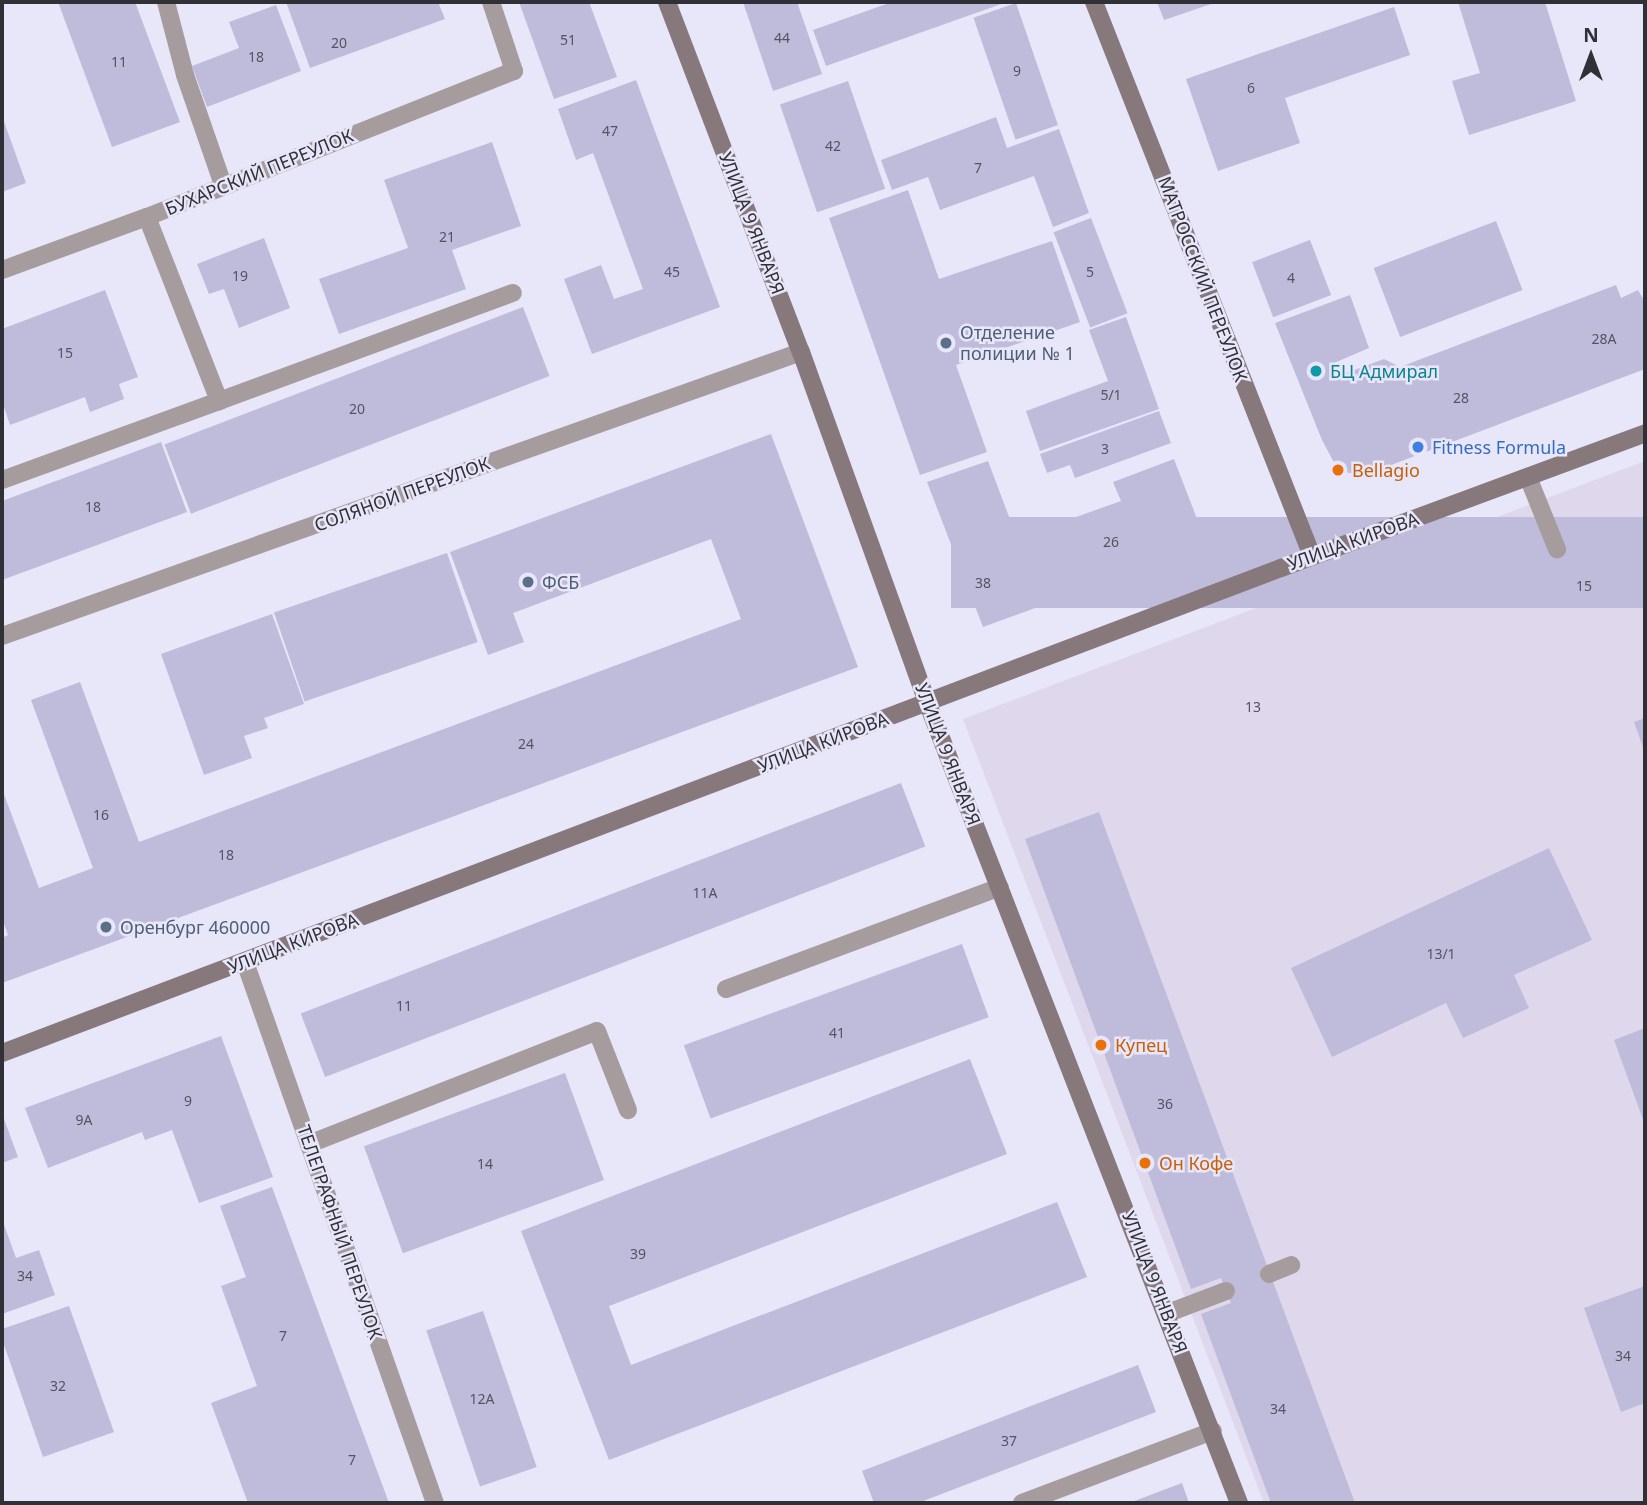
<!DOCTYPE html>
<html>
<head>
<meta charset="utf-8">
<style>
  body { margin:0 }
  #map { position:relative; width:1647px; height:1505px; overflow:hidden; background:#e8e6f9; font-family:"Noto Sans",sans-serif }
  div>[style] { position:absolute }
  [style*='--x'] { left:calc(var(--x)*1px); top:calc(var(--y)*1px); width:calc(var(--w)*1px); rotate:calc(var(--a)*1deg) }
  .commercial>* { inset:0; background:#dfd7eb }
  .building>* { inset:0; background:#bfbbda; transform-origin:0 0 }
  .lane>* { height:18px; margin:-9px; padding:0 9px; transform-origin:9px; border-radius:9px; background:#a69c9e }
  .street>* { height:18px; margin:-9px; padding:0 9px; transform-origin:9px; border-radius:9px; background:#a69c9e }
  .secondary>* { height:18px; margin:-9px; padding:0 9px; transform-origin:9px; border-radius:9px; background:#86787b }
  .dots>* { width:19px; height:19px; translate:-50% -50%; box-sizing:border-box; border:4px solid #e8e6f9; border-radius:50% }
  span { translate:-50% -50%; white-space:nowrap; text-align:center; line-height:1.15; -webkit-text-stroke:5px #e8e6f9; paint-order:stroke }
  .number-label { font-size:14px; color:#545360 }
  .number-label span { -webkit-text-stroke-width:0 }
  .street-label { font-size:18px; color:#303037 }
  .service-label { font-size:18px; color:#4e5e75 }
  .left { translate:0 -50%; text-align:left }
  .culture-label { font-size:18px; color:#0d838f }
  .shop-label { font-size:18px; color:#366cbe }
  .food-label { font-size:18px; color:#c56008 }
  .frame { position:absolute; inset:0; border:4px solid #303037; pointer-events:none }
  .north { position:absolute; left:1556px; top:21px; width:70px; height:70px; -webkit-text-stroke:5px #e8e6f9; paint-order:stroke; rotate:0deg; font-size:19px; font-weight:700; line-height:28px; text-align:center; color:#303037 }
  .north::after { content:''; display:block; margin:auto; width:24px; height:32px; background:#303037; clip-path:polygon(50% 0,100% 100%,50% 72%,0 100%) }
</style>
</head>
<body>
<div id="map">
  <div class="commercial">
    <i style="clip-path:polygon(1645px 461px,1645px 1503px,1264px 1503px,963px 719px)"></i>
  </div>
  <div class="building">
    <i style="clip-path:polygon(58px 2px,135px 2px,180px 122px,112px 147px)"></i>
    <i style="clip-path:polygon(286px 2px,438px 2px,445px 19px,310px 68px)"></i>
    <i style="clip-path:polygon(519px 2px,589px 2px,617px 77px,554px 99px)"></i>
    <i style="clip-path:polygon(743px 2px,797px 2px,822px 74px,773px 91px)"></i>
    <i style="clip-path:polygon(892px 2px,1007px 2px,826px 66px,813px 30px)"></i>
    <i style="clip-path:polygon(1157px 2px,1217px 2px,1164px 20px)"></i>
    <i style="clip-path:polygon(1458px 2px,1545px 2px,1576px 101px,1469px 135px,1452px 81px,1480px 73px)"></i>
    <i style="left:1016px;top:3px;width:129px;height:45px;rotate:71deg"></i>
    <i style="clip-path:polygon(276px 5px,301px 71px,207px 107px,192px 66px,239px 48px,229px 22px)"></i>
    <i style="clip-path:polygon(1394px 7px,1410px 55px,1285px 98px,1300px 143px,1218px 171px,1186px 79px)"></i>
    <i style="clip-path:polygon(636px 80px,720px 307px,592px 354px,564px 279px,601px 265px,614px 299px,643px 289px,593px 153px,576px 160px,558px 109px)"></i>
    <i style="left:848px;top:81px;width:114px;height:72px;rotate:71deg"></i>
    <i style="clip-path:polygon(2px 116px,26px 183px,2px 192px)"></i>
    <i style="clip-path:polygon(996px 117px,1007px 148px,1059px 129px,1089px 213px,1053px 227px,1034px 176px,940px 210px,928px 177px,892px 190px,881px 160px)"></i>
    <i style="clip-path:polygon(492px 142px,521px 226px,452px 250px,466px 289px,339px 334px,319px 279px,408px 248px,384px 180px)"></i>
    <i style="clip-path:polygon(908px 190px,939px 279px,1052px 241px,1080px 322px,956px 365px,987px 452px,920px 475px,829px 218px)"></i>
    <i style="left:1091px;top:218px;width:102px;height:40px;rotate:69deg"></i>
    <i style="left:1496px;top:221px;width:74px;height:131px;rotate:69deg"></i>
    <i style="clip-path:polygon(264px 238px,290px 308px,239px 328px,224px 289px,209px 294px,197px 264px)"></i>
    <i style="left:1310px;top:240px;width:59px;height:62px;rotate:69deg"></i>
    <i style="clip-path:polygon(1616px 285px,1621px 298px,1638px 290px,1645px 302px,1645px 369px,1362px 476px,1338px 470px,1322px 440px,1275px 323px,1350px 295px,1369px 348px,1334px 363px,1339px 376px,1384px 359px,1400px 367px)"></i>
    <i style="clip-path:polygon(105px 290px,138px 377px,119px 384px,124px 399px,90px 412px,85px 397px,10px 425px,2px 401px,2px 329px)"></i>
    <i style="left:523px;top:307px;width:74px;height:384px;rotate:69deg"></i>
    <i style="clip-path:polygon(1126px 317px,1159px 409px,1040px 451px,1026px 411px,1108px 381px,1089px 330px)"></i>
    <i style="clip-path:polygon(1159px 411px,1171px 443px,1075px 478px,1070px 465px,1047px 473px,1040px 454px)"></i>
    <i style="clip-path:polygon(771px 434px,858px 667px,2px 983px,2px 938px,8px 935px,2px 918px,2px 789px,39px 888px,93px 868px,31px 700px,80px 682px,139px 842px,741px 619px,711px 539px,513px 613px,524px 642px,488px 655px,450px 552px)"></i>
    <i style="clip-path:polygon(161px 442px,187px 512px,2px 580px,2px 501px)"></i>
    <i style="clip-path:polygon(1174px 459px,1207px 545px,983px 627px,927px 482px,988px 461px,1017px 538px,1121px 501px,1113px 482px)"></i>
    <i style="left:1645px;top:517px;width:91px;height:694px;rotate:90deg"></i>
    <i style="left:447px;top:553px;width:94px;height:183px;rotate:71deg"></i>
    <i style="clip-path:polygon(272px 614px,304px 704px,264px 718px,268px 728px,244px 736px,252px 758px,204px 775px,161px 654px)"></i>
    <i style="clip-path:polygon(1645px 718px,1645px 753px,1634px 722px)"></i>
    <i style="left:901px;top:783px;width:68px;height:643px;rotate:69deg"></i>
    <i style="clip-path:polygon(1099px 812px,1355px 1503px,1271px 1503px,1201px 1314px,1231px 1303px,1226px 1291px,1221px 1278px,1191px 1289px,1025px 839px)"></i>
    <i style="clip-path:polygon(1549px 848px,1592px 940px,1514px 975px,1529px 1008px,1463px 1038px,1446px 1003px,1332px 1057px,1291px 968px)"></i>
    <i style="left:962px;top:944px;width:78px;height:296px;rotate:70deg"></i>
    <i style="clip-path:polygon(1645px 1028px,1645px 1125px,1614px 1040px)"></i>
    <i style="clip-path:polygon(221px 1036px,273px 1177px,199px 1203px,172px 1130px,145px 1140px,142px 1132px,48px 1168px,25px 1108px)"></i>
    <i style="clip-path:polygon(970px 1059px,1007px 1154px,609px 1306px,631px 1365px,1057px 1202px,1087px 1277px,609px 1460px,521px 1231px)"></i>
    <i style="left:565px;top:1073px;width:114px;height:214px;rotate:70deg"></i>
    <i style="clip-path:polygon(4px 1119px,18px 1157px,2px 1163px,2px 1120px)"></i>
    <i style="clip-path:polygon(272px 1187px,389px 1503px,248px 1503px,211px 1403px,257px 1386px,221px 1286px,246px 1277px,220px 1206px)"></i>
    <i style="clip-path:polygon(2px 1219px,16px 1258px,39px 1250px,55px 1295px,2px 1314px)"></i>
    <i style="clip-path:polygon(1645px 1286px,1645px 1403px,1621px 1412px,1584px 1308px)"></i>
    <i style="clip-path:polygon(69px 1306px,114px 1432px,43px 1457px,2px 1339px,2px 1329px)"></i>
    <i style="left:483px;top:1311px;width:165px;height:60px;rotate:71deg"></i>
    <i style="clip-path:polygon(1138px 1365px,1156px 1412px,918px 1503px,874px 1503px,862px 1471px)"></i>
    <i style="clip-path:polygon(1182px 1483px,1189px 1503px,1129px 1503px)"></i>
  </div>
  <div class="lane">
    <i style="--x:166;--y:2;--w:75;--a:75.4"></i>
    <i style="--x:185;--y:75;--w:116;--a:70.9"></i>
    <i style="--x:491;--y:2;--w:73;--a:71.6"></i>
    <i style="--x:147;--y:217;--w:198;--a:68.6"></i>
    <i style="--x:219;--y:401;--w:313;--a:-20.2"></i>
    <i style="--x:1528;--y:477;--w:78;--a:68.1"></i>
    <i style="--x:2;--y:480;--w:231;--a:-20"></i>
    <i style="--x:726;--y:989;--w:292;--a:-20.4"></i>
    <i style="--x:309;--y:1144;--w:309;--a:-21.4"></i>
    <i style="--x:597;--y:1031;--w:85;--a:68.6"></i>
    <i style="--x:1269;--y:1274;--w:24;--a:-22"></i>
    <i style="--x:1168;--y:1313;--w:62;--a:-20.8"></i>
    <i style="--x:1022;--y:1503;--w:204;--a:-20.7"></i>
  </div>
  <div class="street">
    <i style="--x:2;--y:270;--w:154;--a:-20.1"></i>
    <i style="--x:147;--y:217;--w:395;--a:-21.7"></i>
    <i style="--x:2;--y:636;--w:848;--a:-19.57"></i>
    <i style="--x:245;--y:962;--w:573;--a:70.65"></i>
  </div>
  <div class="secondary">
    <i style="--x:667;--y:2;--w:375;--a:69.1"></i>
    <i style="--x:801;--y:352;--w:372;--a:70.2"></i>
    <i style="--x:927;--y:702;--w:860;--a:68.72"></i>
    <i style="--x:1094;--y:2;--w:595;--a:68.52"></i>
    <i style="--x:2;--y:1053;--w:1368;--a:-20.77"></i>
    <i style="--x:1281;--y:568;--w:388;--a:-20.3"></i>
  </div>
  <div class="dots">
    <i style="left:946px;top:343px;background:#5c6f8a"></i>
    <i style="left:1316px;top:371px;background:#0f9aa8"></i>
    <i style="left:1418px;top:447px;background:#3f7fe0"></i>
    <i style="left:1338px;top:470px;background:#e8710a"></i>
    <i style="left:528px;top:582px;background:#5c6f8a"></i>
    <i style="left:106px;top:927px;background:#5c6f8a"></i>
    <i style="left:1101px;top:1045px;background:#e8710a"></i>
    <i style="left:1145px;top:1163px;background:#e8710a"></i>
  </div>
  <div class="number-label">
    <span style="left:782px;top:38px">44</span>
    <span style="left:568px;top:40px">51</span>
    <span style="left:339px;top:43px">20</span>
    <span style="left:256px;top:57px">18</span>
    <span style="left:119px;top:62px">11</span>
    <span style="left:1017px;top:71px">9</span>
    <span style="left:1251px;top:88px">6</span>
    <span style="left:610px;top:131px">47</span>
    <span style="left:833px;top:146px">42</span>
    <span style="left:978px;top:168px">7</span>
    <span style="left:447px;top:237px">21</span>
    <span style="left:672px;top:272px">45</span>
    <span style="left:1090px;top:272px">5</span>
    <span style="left:240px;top:276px">19</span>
    <span style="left:1291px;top:278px">4</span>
    <span style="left:1604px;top:339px">28А</span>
    <span style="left:65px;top:353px">15</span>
    <span style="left:1111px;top:395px">5/1</span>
    <span style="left:1461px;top:398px">28</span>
    <span style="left:357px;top:409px">20</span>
    <span style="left:1105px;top:449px">3</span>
    <span style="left:93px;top:507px">18</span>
    <span style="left:1111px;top:542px">26</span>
    <span style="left:983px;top:583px">38</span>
    <span style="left:1584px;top:586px">15</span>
    <span style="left:1253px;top:707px">13</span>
    <span style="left:526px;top:744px">24</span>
    <span style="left:101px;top:815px">16</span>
    <span style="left:226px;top:855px">18</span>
    <span style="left:705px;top:893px">11А</span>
    <span style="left:1441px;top:954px">13/1</span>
    <span style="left:404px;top:1006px">11</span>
    <span style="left:837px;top:1033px">41</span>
    <span style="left:188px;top:1101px">9</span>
    <span style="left:1165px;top:1104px">36</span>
    <span style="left:84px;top:1120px">9А</span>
    <span style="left:485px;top:1164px">14</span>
    <span style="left:638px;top:1254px">39</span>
    <span style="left:25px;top:1276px">34</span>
    <span style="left:283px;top:1336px">7</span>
    <span style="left:1623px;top:1356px">34</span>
    <span style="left:58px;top:1386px">32</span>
    <span style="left:482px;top:1399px">12А</span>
    <span style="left:1278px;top:1409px">34</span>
    <span style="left:1009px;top:1441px">37</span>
    <span style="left:352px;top:1460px">7</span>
  </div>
  <div class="street-label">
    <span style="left:259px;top:172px;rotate:-22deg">БУХАРСКИЙ ПЕРЕУЛОК</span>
    <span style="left:752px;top:223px;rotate:69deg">УЛИЦА 9 ЯНВАРЯ</span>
    <span style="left:1203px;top:279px;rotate:69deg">МАТРОССКИЙ ПЕРЕУЛОК</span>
    <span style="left:402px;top:494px;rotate:-20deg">СОЛЯНОЙ ПЕРЕУЛОК</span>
    <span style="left:1353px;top:541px;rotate:-20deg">УЛИЦА КИРОВА</span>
    <span style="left:823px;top:742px;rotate:-21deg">УЛИЦА КИРОВА</span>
    <span style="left:948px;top:754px;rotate:69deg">УЛИЦА 9 ЯНВАРЯ</span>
    <span style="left:293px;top:943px;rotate:-21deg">УЛИЦА КИРОВА</span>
    <span style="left:340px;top:1232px;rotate:71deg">ТЕЛЕГРАФНЫЙ ПЕРЕУЛОК</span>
    <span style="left:1155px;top:1282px;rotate:69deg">УЛИЦА 9 ЯНВАРЯ</span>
  </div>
  <div class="service-label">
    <span class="left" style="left:960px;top:343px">Отделение<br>полиции № 1</span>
    <span class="left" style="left:542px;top:582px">ФСБ</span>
    <span class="left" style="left:120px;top:927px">Оренбург 460000</span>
  </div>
  <div class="culture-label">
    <span class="left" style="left:1330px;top:371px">БЦ Адмирал</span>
  </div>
  <div class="shop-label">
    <span class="left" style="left:1432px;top:447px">Fitness Formula</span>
  </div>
  <div class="food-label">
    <span class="left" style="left:1352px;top:470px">Bellagio</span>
    <span class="left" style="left:1115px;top:1045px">Купец</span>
    <span class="left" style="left:1159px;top:1163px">Он Кофе</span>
  </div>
  <div class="frame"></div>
  <div class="north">N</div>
</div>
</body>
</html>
